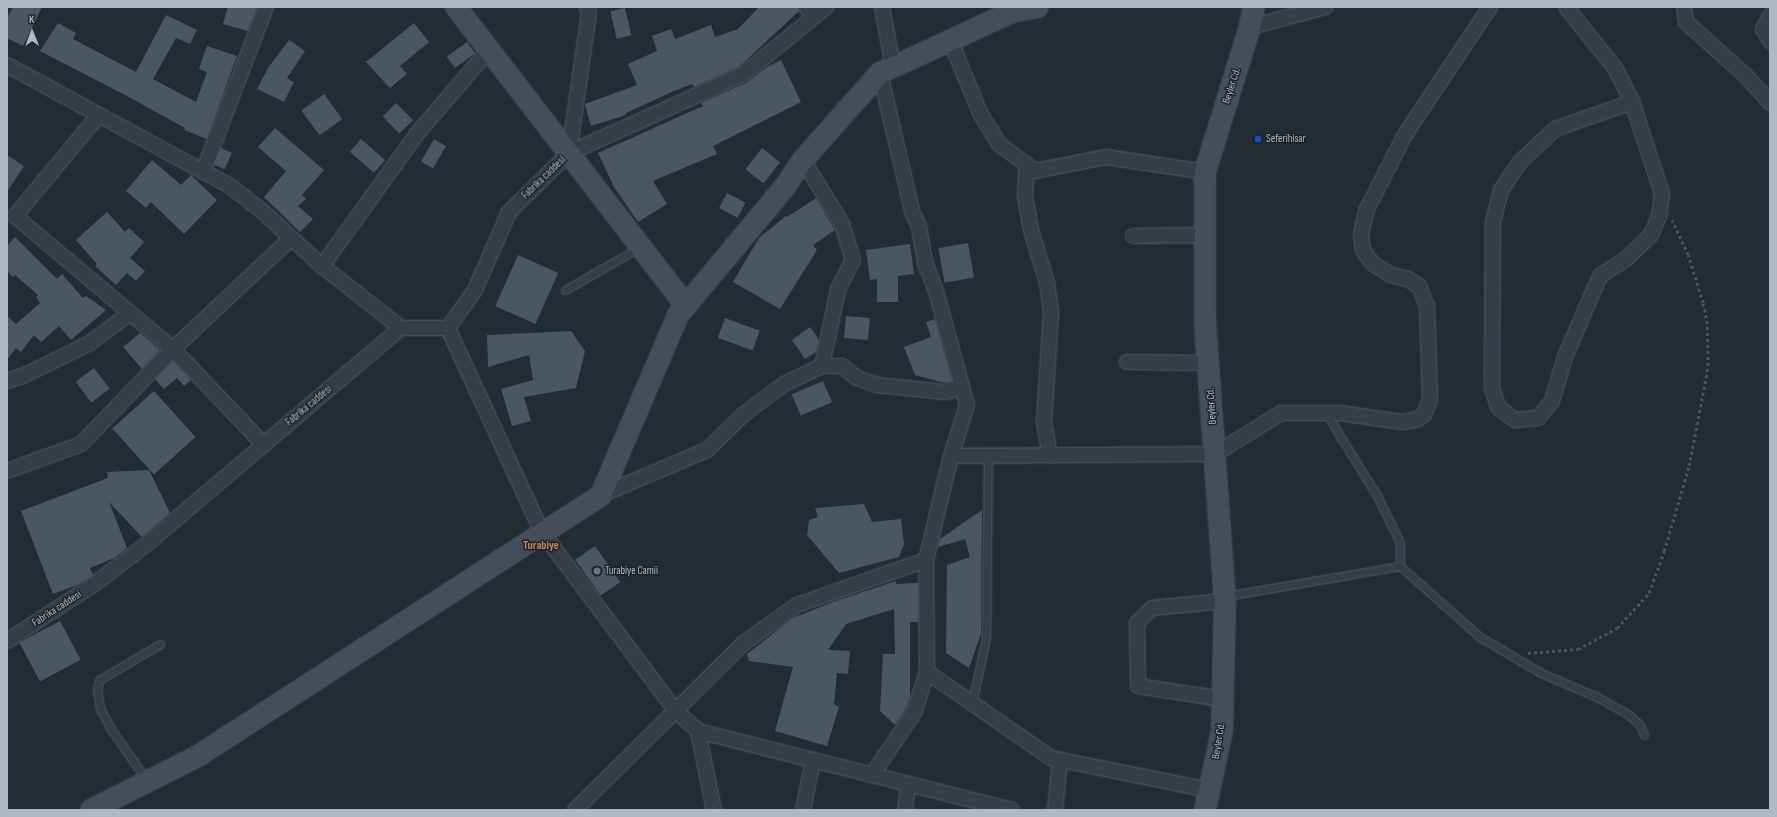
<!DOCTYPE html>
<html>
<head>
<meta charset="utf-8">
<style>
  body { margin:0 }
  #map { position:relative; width:1777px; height:817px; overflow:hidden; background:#222c35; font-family:"Sofia Sans Condensed",sans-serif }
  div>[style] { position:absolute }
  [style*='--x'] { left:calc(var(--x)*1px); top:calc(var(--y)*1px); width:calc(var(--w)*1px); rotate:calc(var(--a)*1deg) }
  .building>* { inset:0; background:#4a5661; transform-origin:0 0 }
  .path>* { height:2.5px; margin-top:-1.25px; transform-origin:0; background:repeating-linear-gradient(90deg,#455758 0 3px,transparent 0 6px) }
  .roads { filter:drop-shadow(0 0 1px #535b64) drop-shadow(0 0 1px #535b64) }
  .lane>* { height:7px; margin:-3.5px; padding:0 3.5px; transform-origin:3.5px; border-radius:3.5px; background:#353e46 }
  .street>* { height:14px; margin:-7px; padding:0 7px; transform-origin:7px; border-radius:7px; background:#353e46 }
  .secondary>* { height:20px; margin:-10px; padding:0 10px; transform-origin:10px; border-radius:10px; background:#444d59 }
  .dots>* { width:11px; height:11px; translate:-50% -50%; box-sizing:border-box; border:2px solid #1b232b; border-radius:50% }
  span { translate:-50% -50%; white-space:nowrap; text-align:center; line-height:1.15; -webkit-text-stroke:3px #1b232b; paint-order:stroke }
  .street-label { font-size:11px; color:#b0b8c3 }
  .poi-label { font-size:11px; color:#b0b8c3 }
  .left { translate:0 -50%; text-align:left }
  .neighbourhood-label { font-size:12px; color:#c98864; font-weight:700 }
  .frame { position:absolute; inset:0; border:8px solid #b0b8c3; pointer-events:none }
  .north { position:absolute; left:12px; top:12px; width:40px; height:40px; -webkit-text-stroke:3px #1b232b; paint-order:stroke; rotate:359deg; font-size:11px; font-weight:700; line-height:16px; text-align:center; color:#b0b8c3 }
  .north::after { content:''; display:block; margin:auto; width:14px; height:18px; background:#b0b8c3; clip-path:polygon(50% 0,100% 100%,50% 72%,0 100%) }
</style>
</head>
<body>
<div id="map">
  <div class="building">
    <i style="clip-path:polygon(13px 7px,42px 7px,23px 46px,7px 38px,7px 18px)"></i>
    <i style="clip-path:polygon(228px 7px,257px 7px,248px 31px,223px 24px)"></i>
    <i style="clip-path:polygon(759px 7px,798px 7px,799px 11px,739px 67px,694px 87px,692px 84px,674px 91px,626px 113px,626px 115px,591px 126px,585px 104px,637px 85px,628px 64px,657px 51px,652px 36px,671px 29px,675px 39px,711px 25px,715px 37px,738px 29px)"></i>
    <i style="left:625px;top:8px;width:28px;height:15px;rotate:77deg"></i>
    <i style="clip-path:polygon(166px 15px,197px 30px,190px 44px,176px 38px,153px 79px,196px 102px,207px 72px,199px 69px,207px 46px,237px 56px,207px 139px,184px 130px,185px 128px,127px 96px,40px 51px,58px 23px,76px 33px,73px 39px,136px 72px)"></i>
    <i style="clip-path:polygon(414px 23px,429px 42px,400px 66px,407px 74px,390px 88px,366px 62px)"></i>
    <i style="clip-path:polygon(289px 40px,305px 51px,287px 78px,294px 82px,284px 102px,257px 89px,268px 68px)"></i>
    <i style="left:467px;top:42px;width:14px;height:25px;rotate:54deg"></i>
    <i style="clip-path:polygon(781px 60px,801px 102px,713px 146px,717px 154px,653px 181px,667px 204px,638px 222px,614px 187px,598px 153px,703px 106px,701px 103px,748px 82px,767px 67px)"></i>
    <i style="left:324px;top:94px;width:31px;height:28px;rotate:54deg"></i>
    <i style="left:396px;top:103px;width:24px;height:19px;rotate:45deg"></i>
    <i style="clip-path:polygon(275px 128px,324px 170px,302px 195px,306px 199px,298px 206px,313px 219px,300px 232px,264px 197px,286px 171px,258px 147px)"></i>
    <i style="left:361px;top:139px;width:32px;height:17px;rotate:41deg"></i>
    <i style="left:434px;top:139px;width:14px;height:26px;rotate:30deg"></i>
    <i style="left:221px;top:148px;width:12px;height:18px;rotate:24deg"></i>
    <i style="left:762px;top:148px;width:23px;height:27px;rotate:38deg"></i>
    <i style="clip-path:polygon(7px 155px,24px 166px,7px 192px)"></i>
    <i style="clip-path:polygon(152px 160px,181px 185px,191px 175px,217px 200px,184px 234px,151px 202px,146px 208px,126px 191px)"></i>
    <i style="left:727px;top:193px;width:21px;height:17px;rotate:28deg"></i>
    <i style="clip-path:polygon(816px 198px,835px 230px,813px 245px,817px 250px,780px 309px,733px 282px,759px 238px,786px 216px,787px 217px)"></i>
    <i style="clip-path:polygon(107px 212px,125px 232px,129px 228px,144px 242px,130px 258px,145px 271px,136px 281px,127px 273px,116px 285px,95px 266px,97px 264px,76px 240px)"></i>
    <i style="clip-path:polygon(15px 237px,57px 279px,62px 274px,83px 298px,86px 296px,106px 310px,71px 340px,59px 326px,41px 342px,34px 335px,21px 352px,16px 348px,7px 360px,7px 316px,16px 324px,40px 303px,36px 297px,38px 295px,15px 275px,13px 277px,7px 271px,7px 246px)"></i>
    <i style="left:968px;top:243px;width:35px;height:30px;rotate:80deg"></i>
    <i style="clip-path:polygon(910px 244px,914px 274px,898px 276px,898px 302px,877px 302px,877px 279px,870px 280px,866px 250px)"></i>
    <i style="left:518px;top:255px;width:44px;height:56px;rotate:24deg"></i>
    <i style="left:846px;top:316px;width:24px;height:22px;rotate:5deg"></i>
    <i style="left:725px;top:318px;width:37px;height:21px;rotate:20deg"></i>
    <i style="clip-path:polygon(935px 319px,952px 381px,945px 383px,915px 375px,904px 347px,931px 337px,926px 322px)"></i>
    <i style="clip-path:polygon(810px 327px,819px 340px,816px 352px,805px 359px,792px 340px)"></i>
    <i style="clip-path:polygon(571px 331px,585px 351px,576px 388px,524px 397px,531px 421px,512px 426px,501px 389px,533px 380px,529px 355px,488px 367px,487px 335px)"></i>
    <i style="clip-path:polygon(140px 333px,160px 350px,142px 369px,123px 347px)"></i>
    <i style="clip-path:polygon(173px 361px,191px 380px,184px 386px,177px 378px,164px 389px,155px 379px)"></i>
    <i style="left:94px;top:368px;width:26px;height:23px;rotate:53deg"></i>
    <i style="left:823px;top:381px;width:23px;height:34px;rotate:67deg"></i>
    <i style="left:154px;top:391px;width:62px;height:56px;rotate:48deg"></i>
    <i style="clip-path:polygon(149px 470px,170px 513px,142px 537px,109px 502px,127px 548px,114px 558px,90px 568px,93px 575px,77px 585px,53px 594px,21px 511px,108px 478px,107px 472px)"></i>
    <i style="clip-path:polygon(864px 504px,872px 522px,901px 519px,904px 544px,899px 557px,839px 573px,807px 535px,809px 520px,818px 517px,815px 508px)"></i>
    <i style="clip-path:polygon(982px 510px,981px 634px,969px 668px,946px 653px,947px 565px,970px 557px,965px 539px,938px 547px,940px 539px)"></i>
    <i style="left:595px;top:546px;width:44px;height:24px;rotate:55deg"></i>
    <i style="clip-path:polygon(896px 581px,896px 584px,918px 583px,918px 622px,910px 622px,910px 697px,906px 709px,895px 725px,880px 711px,883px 654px,895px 654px,894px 609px,846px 624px,828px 650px,850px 651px,848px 674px,837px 673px,834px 704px,839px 707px,827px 746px,775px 731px,793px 667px,749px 661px,747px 654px,793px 618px,833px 602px)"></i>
    <i style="left:60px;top:621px;width:44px;height:46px;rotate:62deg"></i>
  </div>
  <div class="path">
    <i style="--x:1528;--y:653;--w:50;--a:-4.6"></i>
    <i style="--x:1578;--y:649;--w:44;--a:-28.3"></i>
    <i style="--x:1617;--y:628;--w:47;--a:-47.6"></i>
    <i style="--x:1649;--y:593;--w:45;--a:-70.3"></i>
    <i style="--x:1664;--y:551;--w:89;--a:-73.6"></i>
    <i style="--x:1689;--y:466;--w:102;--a:-79.2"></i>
    <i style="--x:1708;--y:366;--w:42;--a:-91.4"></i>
    <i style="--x:1707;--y:324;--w:21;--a:-101"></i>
    <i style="--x:1703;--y:303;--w:50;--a:-107.4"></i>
    <i style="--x:1688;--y:255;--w:38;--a:-115"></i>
  </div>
  <div class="roads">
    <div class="lane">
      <i style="--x:565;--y:290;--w:86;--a:-29.8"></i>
      <i style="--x:1326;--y:413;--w:97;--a:58.4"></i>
      <i style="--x:1377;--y:496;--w:52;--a:63.9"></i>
      <i style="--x:1400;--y:543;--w:23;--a:90"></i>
      <i style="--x:1226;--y:596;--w:177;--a:-9.8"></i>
      <i style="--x:1400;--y:566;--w:107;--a:41.6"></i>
      <i style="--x:1480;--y:637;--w:71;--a:30.5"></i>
      <i style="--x:1541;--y:673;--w:61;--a:23.2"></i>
      <i style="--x:1597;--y:697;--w:37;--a:29"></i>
      <i style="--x:1629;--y:715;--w:13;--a:42"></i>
      <i style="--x:1639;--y:724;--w:12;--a:66"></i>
      <i style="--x:972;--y:703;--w:66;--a:-77.8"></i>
      <i style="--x:986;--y:638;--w:182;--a:-89.4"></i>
      <i style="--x:147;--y:781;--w:63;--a:-124.7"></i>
      <i style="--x:111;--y:729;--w:24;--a:-118"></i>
      <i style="--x:100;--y:708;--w:18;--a:-99"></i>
      <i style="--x:97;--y:690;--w:10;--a:-79"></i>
      <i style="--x:99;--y:680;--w:71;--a:-30.5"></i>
    </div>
    <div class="street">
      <i style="--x:882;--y:7;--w:61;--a:79.6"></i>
      <i style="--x:1566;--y:7;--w:78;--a:51.2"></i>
      <i style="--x:1615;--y:68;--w:38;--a:63"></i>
      <i style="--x:1632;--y:102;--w:96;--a:71.8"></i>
      <i style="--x:1662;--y:193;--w:23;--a:97"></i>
      <i style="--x:1659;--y:216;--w:21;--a:113"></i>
      <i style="--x:1651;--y:235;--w:35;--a:136"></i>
      <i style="--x:1626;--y:259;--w:31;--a:147"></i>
      <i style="--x:1600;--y:276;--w:88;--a:113.4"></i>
      <i style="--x:1565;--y:357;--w:46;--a:106.5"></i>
      <i style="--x:1552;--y:401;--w:22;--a:129"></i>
      <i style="--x:1538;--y:418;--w:23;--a:175"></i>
      <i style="--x:1515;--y:420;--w:21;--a:-143"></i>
      <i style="--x:1498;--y:407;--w:21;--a:-107"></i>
      <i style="--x:1492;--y:387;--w:165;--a:-89.7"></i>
      <i style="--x:1493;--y:222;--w:33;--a:-76"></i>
      <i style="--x:1501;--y:190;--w:34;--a:-56"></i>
      <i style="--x:1520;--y:162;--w:48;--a:-43.3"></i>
      <i style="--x:1555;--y:129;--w:82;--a:-19.3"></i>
      <i style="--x:1684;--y:7;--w:15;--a:82"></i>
      <i style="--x:1686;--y:22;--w:81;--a:42"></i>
      <i style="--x:1746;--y:76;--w:36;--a:48"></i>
      <i style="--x:1770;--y:16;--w:15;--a:118"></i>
      <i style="--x:1763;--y:29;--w:14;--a:60"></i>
      <i style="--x:814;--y:17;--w:16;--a:-40"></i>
      <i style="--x:1250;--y:27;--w:78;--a:-14.9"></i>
      <i style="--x:950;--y:40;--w:81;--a:67.5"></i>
      <i style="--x:981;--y:115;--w:34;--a:58"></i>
      <i style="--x:999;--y:144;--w:45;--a:36.9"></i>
      <i style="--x:1035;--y:171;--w:72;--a:-11.2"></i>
      <i style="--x:1106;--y:157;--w:100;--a:8.6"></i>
      <i style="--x:7;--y:65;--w:254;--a:28.5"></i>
      <i style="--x:230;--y:186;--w:39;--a:38"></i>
      <i style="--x:261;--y:210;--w:83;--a:42.6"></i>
      <i style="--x:322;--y:266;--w:100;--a:38.1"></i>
      <i style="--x:880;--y:73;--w:142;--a:76.9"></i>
      <i style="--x:912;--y:211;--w:17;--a:66"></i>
      <i style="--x:919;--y:227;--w:39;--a:80"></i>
      <i style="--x:926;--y:265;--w:28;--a:69"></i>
      <i style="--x:936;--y:291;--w:118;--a:74.8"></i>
      <i style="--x:967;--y:405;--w:53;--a:107.4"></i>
      <i style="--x:98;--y:116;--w:130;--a:129.7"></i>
      <i style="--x:15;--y:216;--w:207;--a:40.1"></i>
      <i style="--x:173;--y:349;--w:132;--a:46.5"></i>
      <i style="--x:569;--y:153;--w:141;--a:-81.9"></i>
      <i style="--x:589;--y:13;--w:6;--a:-108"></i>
      <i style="--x:803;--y:160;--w:75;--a:58.6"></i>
      <i style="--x:842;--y:224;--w:38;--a:73"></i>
      <i style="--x:853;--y:260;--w:34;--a:117"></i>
      <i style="--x:838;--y:290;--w:78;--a:101.9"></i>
      <i style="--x:1027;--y:165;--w:31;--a:94"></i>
      <i style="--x:1025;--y:196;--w:35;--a:80"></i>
      <i style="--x:1031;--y:230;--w:55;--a:73.2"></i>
      <i style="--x:1047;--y:283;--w:30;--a:82"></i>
      <i style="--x:1051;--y:313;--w:109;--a:93.7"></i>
      <i style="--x:1044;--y:422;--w:34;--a:80"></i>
      <i style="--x:203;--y:172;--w:177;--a:-69.1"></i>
      <i style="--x:1133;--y:236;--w:72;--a:-0.8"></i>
      <i style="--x:322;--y:266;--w:161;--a:-54.3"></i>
      <i style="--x:416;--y:135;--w:111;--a:-49.4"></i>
      <i style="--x:448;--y:328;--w:225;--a:65.3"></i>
      <i style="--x:542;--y:532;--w:224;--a:53.2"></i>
      <i style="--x:676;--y:711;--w:30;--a:42"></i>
      <i style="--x:698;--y:731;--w:119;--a:14.2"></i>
      <i style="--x:813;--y:760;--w:51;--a:101.3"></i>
      <i style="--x:1127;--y:362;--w:82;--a:0.7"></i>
      <i style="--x:7;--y:381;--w:19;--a:-18"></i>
      <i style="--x:25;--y:375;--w:72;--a:-26.2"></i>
      <i style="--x:90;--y:343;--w:50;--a:-36.9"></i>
      <i style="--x:7;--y:471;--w:79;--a:-20"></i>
      <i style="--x:81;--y:444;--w:132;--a:-45.9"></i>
      <i style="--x:173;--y:349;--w:162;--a:-43.2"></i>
      <i style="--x:601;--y:495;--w:115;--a:-23"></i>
      <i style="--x:707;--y:450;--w:52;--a:-44.2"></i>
      <i style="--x:744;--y:414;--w:50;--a:-36.9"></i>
      <i style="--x:784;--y:384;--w:42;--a:-25.3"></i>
      <i style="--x:822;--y:366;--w:20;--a:0"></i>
      <i style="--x:842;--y:366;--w:19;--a:39"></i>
      <i style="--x:857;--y:378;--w:21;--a:19"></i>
      <i style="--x:877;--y:385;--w:69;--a:5.8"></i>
      <i style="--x:946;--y:392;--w:17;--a:-17"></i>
      <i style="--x:7;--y:641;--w:106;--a:-33.1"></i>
      <i style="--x:96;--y:583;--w:66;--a:-37.6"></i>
      <i style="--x:148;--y:543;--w:332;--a:-40.4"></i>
      <i style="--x:401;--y:328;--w:47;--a:0"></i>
      <i style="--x:448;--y:328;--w:47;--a:-54.6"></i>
      <i style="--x:475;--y:290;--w:85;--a:-66.4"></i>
      <i style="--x:509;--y:212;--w:84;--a:-44.5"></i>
      <i style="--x:569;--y:153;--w:192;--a:-24.3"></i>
      <i style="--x:744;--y:74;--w:90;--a:-39.2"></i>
      <i style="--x:814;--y:17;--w:13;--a:-129"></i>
      <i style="--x:927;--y:672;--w:151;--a:34.7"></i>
      <i style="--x:1051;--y:758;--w:162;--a:11.4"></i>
      <i style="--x:1222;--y:699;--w:85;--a:-171.2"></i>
      <i style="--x:1138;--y:686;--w:63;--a:-90.9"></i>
      <i style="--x:1137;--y:623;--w:21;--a:-45"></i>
      <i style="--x:1152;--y:608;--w:73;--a:-5.5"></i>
      <i style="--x:698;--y:731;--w:81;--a:78.6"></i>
      <i style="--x:813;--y:760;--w:205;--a:14.1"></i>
      <i style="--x:872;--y:775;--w:75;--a:-55.9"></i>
      <i style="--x:914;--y:713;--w:43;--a:-72.4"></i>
      <i style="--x:927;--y:672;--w:112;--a:-90.5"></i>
      <i style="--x:575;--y:810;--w:238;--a:-44.7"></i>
      <i style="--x:744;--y:643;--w:65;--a:-35.6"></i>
      <i style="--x:797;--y:605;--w:137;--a:-19.2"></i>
      <i style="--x:926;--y:560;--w:107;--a:-76.5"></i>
      <i style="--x:951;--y:456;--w:264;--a:-0.4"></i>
      <i style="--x:1215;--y:454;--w:78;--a:-31.8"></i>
      <i style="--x:1281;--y:413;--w:59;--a:0"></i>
      <i style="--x:1340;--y:413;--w:63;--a:8.3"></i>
      <i style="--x:1402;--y:422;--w:14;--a:-8"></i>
      <i style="--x:1416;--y:420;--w:9;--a:-32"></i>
      <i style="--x:1424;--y:415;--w:16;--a:-68"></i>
      <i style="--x:1430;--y:400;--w:94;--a:-91.8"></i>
      <i style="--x:1427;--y:306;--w:22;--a:-112"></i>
      <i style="--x:1419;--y:286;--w:13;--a:-148"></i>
      <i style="--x:1408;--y:279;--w:17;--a:-167"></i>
      <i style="--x:1391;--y:275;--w:22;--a:-148"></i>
      <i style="--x:1372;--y:263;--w:16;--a:-125"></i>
      <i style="--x:1363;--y:250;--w:15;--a:-98"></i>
      <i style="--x:1361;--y:235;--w:25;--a:-78"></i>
      <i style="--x:1366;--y:211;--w:88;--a:-62.9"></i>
      <i style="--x:1406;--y:133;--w:151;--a:-56.3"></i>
      <i style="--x:905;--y:810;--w:25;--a:-83"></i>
      <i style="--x:1055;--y:810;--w:50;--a:-84.3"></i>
    </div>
    <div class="secondary">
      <i style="--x:456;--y:7;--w:377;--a:52.4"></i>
      <i style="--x:91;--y:810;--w:120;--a:-26.8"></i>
      <i style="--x:198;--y:756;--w:480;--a:-32.9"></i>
      <i style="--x:601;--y:495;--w:196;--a:-66.8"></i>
      <i style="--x:678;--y:315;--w:165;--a:-50.2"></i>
      <i style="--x:784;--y:188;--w:34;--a:-56"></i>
      <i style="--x:803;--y:160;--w:116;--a:-48.5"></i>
      <i style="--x:880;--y:73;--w:145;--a:-24.8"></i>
      <i style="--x:1012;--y:12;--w:26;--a:-11"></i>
      <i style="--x:1205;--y:810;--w:81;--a:-77.9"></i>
      <i style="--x:1222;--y:731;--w:130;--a:-88.7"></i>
      <i style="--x:1225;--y:601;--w:283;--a:-94.1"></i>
      <i style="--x:1205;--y:319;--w:147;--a:-90"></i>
      <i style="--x:1205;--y:172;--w:152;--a:-72.8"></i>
      <i style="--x:1250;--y:27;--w:20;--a:-79"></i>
    </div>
  </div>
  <div class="dots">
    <i style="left:1258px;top:139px;background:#1a4fb4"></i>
    <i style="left:597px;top:571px;background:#6b7280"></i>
  </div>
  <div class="street-label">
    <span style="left:1232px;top:86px;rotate:-72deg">Beyler Cd.</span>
    <span style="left:544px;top:178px;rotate:-44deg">Fabrika caddesi</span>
    <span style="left:309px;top:406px;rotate:-40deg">Fabrika caddesi</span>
    <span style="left:1212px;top:406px;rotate:-94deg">Beyler Cd.</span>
    <span style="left:57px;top:609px;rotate:-33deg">Fabrika caddesi</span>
    <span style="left:1219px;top:741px;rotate:-81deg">Beyler Cd.</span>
  </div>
  <div class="poi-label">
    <span class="left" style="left:1266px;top:139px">Seferihisar</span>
    <span class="left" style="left:605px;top:571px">Turabiye Camii</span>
  </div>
  <div class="neighbourhood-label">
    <span style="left:541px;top:546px">Turabiye</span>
  </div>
  <div class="frame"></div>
  <div class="north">K</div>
</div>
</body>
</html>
